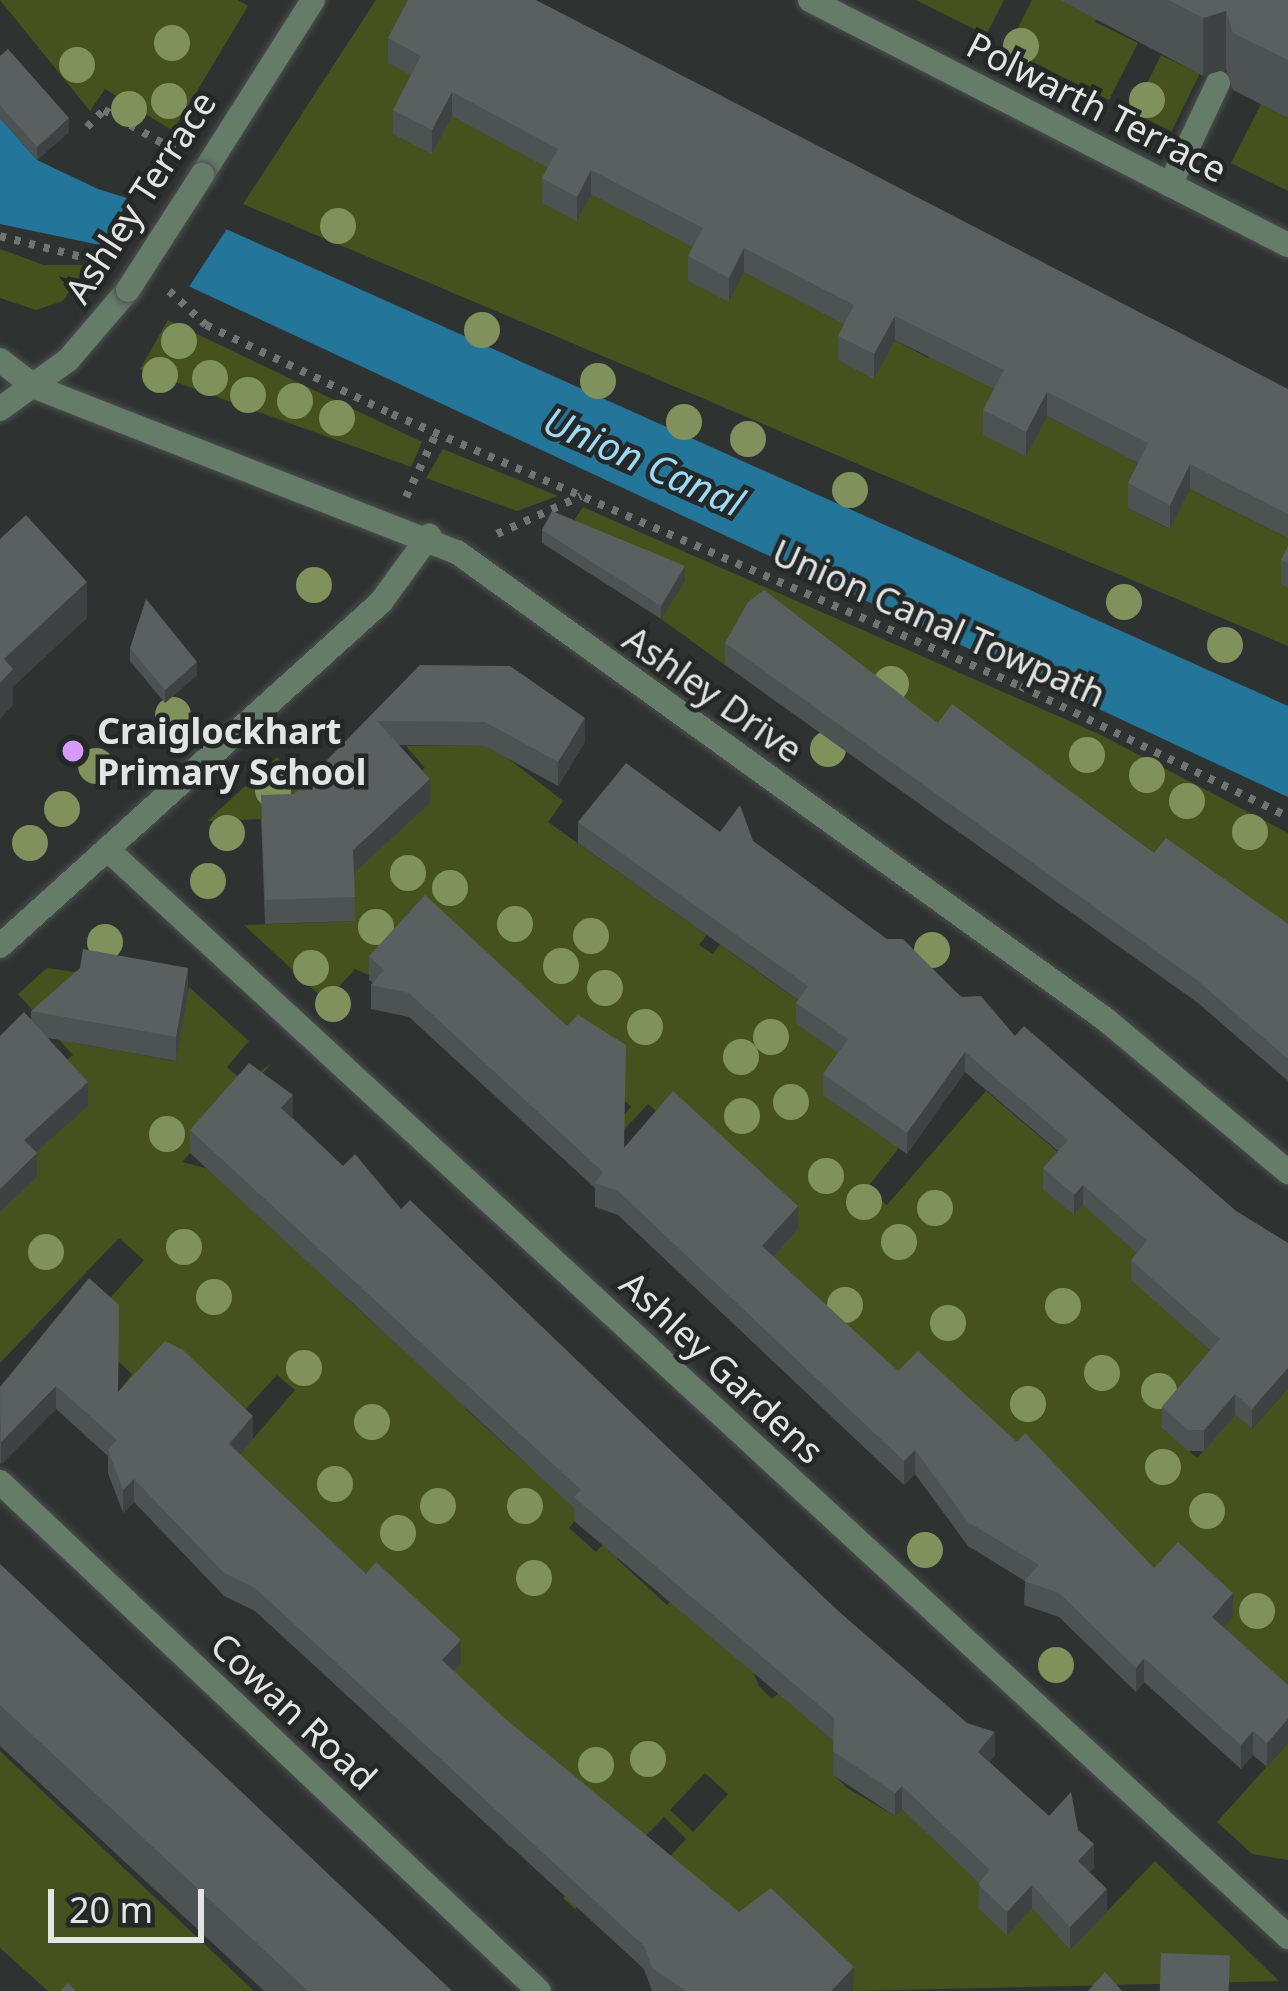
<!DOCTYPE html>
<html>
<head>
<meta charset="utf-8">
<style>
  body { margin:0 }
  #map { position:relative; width:1288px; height:1991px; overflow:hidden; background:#2e3231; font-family:"Noto Sans",sans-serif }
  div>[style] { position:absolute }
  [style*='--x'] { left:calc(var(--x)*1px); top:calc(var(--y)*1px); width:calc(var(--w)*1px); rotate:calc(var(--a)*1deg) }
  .green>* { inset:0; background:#45521e; transform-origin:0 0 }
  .water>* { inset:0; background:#237699 }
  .pier>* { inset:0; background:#2e3231 }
  .path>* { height:8px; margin-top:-4px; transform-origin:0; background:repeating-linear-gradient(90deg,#707473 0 6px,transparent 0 15px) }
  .roads { filter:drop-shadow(0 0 3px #4b4f4e) drop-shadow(0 0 3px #4b4f4e) }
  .service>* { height:24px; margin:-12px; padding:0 12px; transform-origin:12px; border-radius:12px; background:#657d68 }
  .minor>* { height:24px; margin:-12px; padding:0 12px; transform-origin:12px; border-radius:12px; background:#657d68 }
  .tertiary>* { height:24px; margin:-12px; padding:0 12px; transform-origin:12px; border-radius:12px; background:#657d68 }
  .bridges { filter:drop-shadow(0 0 3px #4b4f4e) drop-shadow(0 0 3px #4b4f4e) }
  .tertiary-bridge>* { height:24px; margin:-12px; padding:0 12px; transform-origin:12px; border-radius:12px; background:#657d68 }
  .trees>* { width:36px; height:36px; margin:-18px; border-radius:50%; background:#80915c }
  .wall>* { inset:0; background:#4d5252 }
  .shaded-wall>* { inset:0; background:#3f4242 }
  .building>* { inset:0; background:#5a5f5f; transform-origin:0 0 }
  .dots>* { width:33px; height:33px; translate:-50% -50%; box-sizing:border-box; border:6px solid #242827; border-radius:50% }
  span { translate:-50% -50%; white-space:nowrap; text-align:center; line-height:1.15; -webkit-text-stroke:9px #242827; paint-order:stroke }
  .street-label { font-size:36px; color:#e2e5e4 }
  .poi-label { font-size:36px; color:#e2e5e4; font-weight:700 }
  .left { translate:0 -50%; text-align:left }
  .water-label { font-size:39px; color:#9ddaf8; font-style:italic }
  .scale { position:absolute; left:48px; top:1889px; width:156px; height:54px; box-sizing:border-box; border:6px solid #e2e5e4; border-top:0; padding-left:15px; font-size:36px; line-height:42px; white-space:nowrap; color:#e2e5e4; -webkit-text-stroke:9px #242827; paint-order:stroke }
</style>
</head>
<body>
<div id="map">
  <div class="green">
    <i style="clip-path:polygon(0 0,238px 0,248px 6px,173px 131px,105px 89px,90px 111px)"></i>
    <i style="clip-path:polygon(376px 0,421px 0,421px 80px,646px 223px,858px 321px,874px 378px,895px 340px,928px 358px,948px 321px,1004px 394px,1026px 456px,1047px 416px,1148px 468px,1128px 508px,1169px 529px,1190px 489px,1288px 538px,1288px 646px,243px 204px)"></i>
    <i style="clip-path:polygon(916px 0,1004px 0,986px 35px)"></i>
    <i style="clip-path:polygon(1032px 0,1106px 0,1095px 22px,1138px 43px,1109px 100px,1007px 49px)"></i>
    <i style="left:1161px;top:55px;width:43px;height:64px;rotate:26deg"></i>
    <i style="clip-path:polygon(1261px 104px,1288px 118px,1288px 191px,1231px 163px)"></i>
    <i style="clip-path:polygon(0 249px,44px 265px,87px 265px,63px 301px,36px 310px,0 298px)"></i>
    <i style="clip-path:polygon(168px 320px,422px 442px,411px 467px,140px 369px)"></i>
    <i style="clip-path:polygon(443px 449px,558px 496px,517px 511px,426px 478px)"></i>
    <i style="clip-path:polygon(583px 507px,1101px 735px,1288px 833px,1288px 961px,938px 745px,725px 665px,661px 619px,685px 580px,567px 531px)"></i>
    <i style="clip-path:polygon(406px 746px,492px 746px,563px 801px,548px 822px,707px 935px,699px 945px,713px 954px,764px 885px,772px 891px,730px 952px,859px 1044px,824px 1095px,843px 1108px,929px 1110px,867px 1188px,887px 1205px,986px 1091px,1099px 1187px,1133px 1249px,1224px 1327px,1207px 1348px,1232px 1370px,1162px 1428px,1197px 1458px,1235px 1415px,1252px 1429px,1288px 1388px,1288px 1699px,1154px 1592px,1093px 1521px,957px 1506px,801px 1387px,667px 1121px,648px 1104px,591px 1165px,585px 1159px,631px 1107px,614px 1090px,355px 969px,326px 1001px,244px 925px,355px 921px,321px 817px,207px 821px,277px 757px,314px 799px,411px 782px,425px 768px)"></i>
    <i style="clip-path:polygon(evenodd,47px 968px,83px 973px,71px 1042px,175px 1061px,189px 987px,249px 1041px,227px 1067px,244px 1082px,272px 1063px,182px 1162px,410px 1223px,344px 1296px,441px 1384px,476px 1397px,466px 1409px,525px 1463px,587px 1395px,587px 1507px,569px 1528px,596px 1552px,615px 1532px,629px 1545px,617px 1559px,667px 1605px,706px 1564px,759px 1686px,772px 1699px,781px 1691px,846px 1752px,833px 1774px,847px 1788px,895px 1816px,902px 1809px,993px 1891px,1007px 1935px,1041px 1898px,1044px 1921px,1070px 1950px,1155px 1861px,1279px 1981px,853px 1991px,739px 1935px,663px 1864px,686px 1839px,664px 1817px,575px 1909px,563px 1898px,603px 1856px,549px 1806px,510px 1847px,503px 1840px,531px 1810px,269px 1624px,328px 1561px,229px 1467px,295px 1390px,277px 1375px,221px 1436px,165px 1364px,92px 1442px,85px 1436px,132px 1374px,106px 1350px,96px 1314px,144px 1260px,119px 1238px,0 1363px,0 1110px,73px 1055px,18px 994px,47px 968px,705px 1773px,728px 1794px,693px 1832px,670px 1810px,705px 1773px)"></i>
    <i style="clip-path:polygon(1288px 1743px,1288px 1860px,1252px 1854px,1217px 1822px)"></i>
    <i style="clip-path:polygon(0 1751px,254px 1991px,48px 1991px,0 1948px)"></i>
  </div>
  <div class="water">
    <i style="clip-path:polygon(0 118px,37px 160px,98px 189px,226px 229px,1288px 706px,1288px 797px,100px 245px,0 224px)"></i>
  </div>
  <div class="pier">
    <i style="clip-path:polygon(135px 191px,230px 224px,183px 296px,96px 251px)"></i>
  </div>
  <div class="path">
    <i style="--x:87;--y:127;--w:24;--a:-45"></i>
    <i style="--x:104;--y:110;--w:85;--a:29.6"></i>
    <i style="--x:0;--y:236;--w:108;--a:14.4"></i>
    <i style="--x:169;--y:291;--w:50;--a:42.6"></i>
    <i style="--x:206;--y:325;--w:206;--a:25.6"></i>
    <i style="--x:392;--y:414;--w:684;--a:23.42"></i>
    <i style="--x:1020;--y:686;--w:298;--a:26"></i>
    <i style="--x:406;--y:497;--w:70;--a:-64.5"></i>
    <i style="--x:497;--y:534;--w:92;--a:-24.3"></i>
  </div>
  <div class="roads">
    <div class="service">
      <i style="--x:1170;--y:185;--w:113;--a:-64.8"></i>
    </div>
    <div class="minor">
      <i style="--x:0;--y:360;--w:44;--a:37.6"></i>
      <i style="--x:35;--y:387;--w:453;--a:21.4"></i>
      <i style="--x:457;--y:552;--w:799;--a:35.78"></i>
      <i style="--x:1105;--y:1019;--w:239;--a:39.9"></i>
      <i style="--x:107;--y:849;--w:1606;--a:42.65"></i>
      <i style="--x:0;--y:946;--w:513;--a:-42.08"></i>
      <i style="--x:381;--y:602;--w:82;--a:-54"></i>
      <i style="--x:0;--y:1482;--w:741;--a:43.36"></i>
    </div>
    <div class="tertiary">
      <i style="--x:810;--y:0;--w:537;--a:27.14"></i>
      <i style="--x:202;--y:175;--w:207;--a:-57.6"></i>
      <i style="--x:0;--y:409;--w:84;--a:-35.8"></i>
      <i style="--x:68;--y:360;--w:92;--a:-49.4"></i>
    </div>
  </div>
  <div class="bridges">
    <div class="tertiary-bridge">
      <i style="--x:128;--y:290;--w:137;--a:-57.2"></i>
    </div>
  </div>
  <div class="trees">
    <i style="left:172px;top:43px"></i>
    <i style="left:1021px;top:46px"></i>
    <i style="left:77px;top:65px"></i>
    <i style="left:1147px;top:100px"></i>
    <i style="left:169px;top:101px"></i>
    <i style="left:129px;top:109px"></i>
    <i style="left:338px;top:226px"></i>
    <i style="left:482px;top:330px"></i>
    <i style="left:179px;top:341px"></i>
    <i style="left:160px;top:375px"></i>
    <i style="left:210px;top:378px"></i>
    <i style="left:598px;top:381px"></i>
    <i style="left:248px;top:395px"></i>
    <i style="left:295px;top:401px"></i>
    <i style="left:337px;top:418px"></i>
    <i style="left:684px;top:422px"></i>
    <i style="left:748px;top:439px"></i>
    <i style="left:850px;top:490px"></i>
    <i style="left:314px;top:585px"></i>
    <i style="left:1124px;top:602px"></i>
    <i style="left:1225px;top:645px"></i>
    <i style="left:891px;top:684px"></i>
    <i style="left:173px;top:715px"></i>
    <i style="left:828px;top:749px"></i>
    <i style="left:1087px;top:755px"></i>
    <i style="left:96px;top:766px"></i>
    <i style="left:1147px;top:775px"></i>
    <i style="left:273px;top:790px"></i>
    <i style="left:1187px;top:801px"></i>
    <i style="left:62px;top:809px"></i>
    <i style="left:1250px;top:832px"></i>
    <i style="left:227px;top:833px"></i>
    <i style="left:30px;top:843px"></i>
    <i style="left:408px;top:873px"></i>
    <i style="left:208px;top:881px"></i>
    <i style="left:450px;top:888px"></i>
    <i style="left:515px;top:924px"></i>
    <i style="left:376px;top:927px"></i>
    <i style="left:591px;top:936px"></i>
    <i style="left:105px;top:942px"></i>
    <i style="left:932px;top:950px"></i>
    <i style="left:561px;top:966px"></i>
    <i style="left:311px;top:968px"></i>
    <i style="left:605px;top:988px"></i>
    <i style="left:333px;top:1004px"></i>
    <i style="left:645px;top:1027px"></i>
    <i style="left:771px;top:1037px"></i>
    <i style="left:741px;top:1057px"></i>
    <i style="left:791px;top:1102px"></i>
    <i style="left:742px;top:1116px"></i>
    <i style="left:167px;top:1134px"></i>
    <i style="left:826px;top:1176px"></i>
    <i style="left:864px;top:1202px"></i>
    <i style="left:935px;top:1208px"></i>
    <i style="left:899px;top:1242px"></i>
    <i style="left:184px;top:1247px"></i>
    <i style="left:46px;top:1252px"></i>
    <i style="left:214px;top:1297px"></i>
    <i style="left:845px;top:1305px"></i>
    <i style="left:1063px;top:1306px"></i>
    <i style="left:948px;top:1323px"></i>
    <i style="left:304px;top:1368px"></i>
    <i style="left:1102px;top:1373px"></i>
    <i style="left:1159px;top:1391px"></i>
    <i style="left:1028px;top:1404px"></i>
    <i style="left:372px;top:1422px"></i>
    <i style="left:1163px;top:1467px"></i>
    <i style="left:335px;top:1484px"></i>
    <i style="left:438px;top:1506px"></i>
    <i style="left:525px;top:1506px"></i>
    <i style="left:1207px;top:1511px"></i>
    <i style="left:398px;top:1533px"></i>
    <i style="left:925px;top:1550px"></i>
    <i style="left:534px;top:1578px"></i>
    <i style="left:1257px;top:1611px"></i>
    <i style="left:1056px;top:1665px"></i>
    <i style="left:648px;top:1759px"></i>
    <i style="left:596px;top:1765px"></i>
  </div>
  <div class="wall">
    <i style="clip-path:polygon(1060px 0,1288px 0,1288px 118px,1233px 90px,1226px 69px,1203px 76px)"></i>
    <i style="clip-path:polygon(388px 38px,1288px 389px,1288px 538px,1190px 489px,1170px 529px,1128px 508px,1128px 483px,1138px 463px,1047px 416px,1026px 456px,983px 435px,983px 410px,994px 389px,895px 340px,874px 379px,838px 360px,838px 336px,844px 324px,744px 272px,729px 302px,688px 281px,688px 256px,693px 247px,591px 194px,577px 221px,542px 203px,542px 178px,548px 168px,452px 116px,432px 154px,393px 134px,393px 110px,411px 75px,388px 63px)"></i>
    <i style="clip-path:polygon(0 56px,69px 132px,37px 160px,0 118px)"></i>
    <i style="clip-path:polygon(542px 530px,685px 579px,661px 619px,542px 543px)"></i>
    <i style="clip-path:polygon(1288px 547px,1288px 588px,1281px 584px,1281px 560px)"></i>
    <i style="clip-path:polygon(725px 643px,938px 723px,1154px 853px,1288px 924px,1288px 1081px,1198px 1003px,725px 665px)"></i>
    <i style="clip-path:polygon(130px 648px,197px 675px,165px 703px,130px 661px)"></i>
    <i style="clip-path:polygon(420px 665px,585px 742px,558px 786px,485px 746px,399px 745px,430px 803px,354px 873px,355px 921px,265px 924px,261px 819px,294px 794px)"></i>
    <i style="clip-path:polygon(578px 822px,720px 832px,753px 841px,1015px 1036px,1236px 1211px,1288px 1243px,1252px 1429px,1235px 1415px,1204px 1451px,1188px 1451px,1162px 1428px,1162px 1407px,1210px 1350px,1131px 1280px,1131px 1260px,1137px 1253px,1083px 1205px,1074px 1215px,1043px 1189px,1043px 1168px,1058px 1151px,965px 1072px,907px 1154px,823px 1095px,823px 1074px,838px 1053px,796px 1023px,796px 1003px,798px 1000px,578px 843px)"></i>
    <i style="clip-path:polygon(369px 956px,625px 1147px,798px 1229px,774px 1257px,898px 1371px,1154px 1568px,1233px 1617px,1224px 1627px,1288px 1685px,1267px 1767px,1253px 1755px,1241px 1769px,1144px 1682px,1136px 1692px,1059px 1617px,1024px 1605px,1025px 1581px,968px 1546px,915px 1474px,904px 1485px,618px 1215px,595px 1207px,595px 1188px,409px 1017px,371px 1009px,371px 985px,373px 983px,369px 980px)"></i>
    <i style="clip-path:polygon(188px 993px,176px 1061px,48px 1038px,88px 1106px,36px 1152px,37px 1177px,0 1212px,0 1036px,31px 1019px,31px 1011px)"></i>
    <i style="clip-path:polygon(293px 1118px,343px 1166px,401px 1209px,995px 1755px,989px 1762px,1049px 1816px,1078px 1830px,1094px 1868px,1089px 1872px,1107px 1912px,1070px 1950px,1032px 1908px,1007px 1935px,978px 1908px,979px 1883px,902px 1809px,895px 1816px,833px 1775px,834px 1741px,574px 1521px,574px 1508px,190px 1153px,190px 1130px)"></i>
    <i style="clip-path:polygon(119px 1305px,118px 1392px,253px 1439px,240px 1454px,461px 1664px,454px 1671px,503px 1717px,739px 1912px,853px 1991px,652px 1991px,644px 1969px,255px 1611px,224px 1596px,134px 1502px,123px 1513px,108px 1473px,108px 1456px,56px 1409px,0 1464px,0 1387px)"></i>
    <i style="clip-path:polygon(0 1564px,452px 1991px,264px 1991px,0 1746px)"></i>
  </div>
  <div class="shaded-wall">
    <i style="clip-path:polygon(1226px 11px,1226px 69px,1203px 76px,1203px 18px)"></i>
    <i style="clip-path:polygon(452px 92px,452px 116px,432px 154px,432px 130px)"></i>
    <i style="clip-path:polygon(69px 118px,69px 132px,37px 160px,37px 147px)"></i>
    <i style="clip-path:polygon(591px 170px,591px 194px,577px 221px,577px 197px)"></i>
    <i style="clip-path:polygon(744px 248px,744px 272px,729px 302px,729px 278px)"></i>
    <i style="clip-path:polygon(895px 316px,895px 340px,874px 379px,874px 354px)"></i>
    <i style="clip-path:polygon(1047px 392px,1047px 416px,1026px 456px,1026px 432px)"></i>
    <i style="clip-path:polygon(1190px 464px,1190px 489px,1170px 529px,1170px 505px)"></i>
    <i style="clip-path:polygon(685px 566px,685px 579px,661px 619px,661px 606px)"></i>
    <i style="clip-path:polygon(87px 582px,87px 618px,13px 687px,13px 705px,0 719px,0 683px,4px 659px)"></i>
    <i style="clip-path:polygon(197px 662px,197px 675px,165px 703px,165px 690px)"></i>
    <i style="clip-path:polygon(585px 718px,585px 742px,558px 786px,558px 762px)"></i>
    <i style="clip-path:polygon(430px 779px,430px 803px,353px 874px,353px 850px)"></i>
    <i style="clip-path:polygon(188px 968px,188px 993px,176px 1061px,176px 1037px)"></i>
    <i style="clip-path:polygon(965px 1052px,965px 1072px,907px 1154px,907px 1133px)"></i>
    <i style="clip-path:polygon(88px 1082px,88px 1106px,24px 1163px,24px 1140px)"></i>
    <i style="clip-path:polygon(293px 1095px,293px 1118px,281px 1131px,281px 1108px)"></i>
    <i style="clip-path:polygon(37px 1153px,37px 1177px,0 1212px,0 1189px)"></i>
    <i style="clip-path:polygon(1083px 1185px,1083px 1205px,1074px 1215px,1074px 1195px)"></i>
    <i style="clip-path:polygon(798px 1206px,798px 1229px,762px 1270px,762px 1246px)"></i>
    <i style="clip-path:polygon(1288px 1368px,1288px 1388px,1252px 1429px,1252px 1409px)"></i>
    <i style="clip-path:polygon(56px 1386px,56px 1409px,1px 1465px,1px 1442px)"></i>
    <i style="clip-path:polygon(1235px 1394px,1235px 1415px,1204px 1451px,1204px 1430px)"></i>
    <i style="clip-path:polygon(253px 1416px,253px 1439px,229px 1467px,229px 1444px)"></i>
    <i style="clip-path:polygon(915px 1450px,915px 1474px,904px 1485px,904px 1461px)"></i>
    <i style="clip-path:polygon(134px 1479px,134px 1502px,123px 1513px,123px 1490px)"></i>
    <i style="clip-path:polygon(1233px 1593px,1233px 1617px,1212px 1641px,1212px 1617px)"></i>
    <i style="clip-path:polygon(461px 1640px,461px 1664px,442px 1683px,442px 1660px)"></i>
    <i style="clip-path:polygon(1144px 1658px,1144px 1682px,1136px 1692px,1136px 1668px)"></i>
    <i style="clip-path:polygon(1288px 1719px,1288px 1743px,1267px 1767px,1267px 1743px)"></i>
    <i style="clip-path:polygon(1253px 1731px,1253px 1755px,1241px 1769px,1241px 1745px)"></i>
    <i style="clip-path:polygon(995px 1732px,995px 1755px,978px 1775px,978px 1752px)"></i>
    <i style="clip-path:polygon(902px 1786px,902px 1809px,895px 1816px,895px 1793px)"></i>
    <i style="clip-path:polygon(1094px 1844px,1094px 1868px,1078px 1884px,1078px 1861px)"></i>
    <i style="clip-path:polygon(1032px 1885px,1032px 1908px,1007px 1935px,1007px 1912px)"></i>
    <i style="clip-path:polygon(1107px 1889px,1107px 1912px,1070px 1950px,1070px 1927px)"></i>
    <i style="clip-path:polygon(854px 1967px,853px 1991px,831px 1991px)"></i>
  </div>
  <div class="building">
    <i style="clip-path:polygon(408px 0,536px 0,1288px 389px,1288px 514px,1190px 464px,1170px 505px,1128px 483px,1148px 443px,1047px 392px,1026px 432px,983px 410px,1004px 370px,895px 316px,874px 354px,838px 336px,854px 305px,744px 248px,729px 278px,688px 256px,703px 228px,591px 170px,577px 197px,542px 178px,558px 149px,452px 92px,432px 130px,393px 110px,421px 56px,388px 38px)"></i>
    <i style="clip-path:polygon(1169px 0,1288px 0,1288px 60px,1233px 33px,1226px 11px,1203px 18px)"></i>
    <i style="clip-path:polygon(8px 49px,69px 118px,37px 147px,0 105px,0 56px)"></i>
    <i style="clip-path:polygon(552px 511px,685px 566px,661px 606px,542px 530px)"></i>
    <i style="clip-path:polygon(26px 515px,87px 582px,4px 659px,13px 669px,0 683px,0 539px)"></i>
    <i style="clip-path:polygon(1288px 546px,1288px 563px,1281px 560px)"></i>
    <i style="clip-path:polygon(764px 590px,938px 723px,952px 704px,1154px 853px,1166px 838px,1288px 924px,1288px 1059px,1198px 981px,725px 643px,748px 602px)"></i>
    <i style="clip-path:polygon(146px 599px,197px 662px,165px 690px,130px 648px)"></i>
    <i style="clip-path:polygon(420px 665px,510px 666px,585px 718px,558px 762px,485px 722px,377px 721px,430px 779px,353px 850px,355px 897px,265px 900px,261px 795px,294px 794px)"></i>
    <i style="clip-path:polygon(626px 763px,720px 832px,740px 805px,753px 841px,887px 939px,903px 939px,961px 997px,981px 996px,1015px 1036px,1024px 1026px,1236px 1211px,1288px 1243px,1288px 1368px,1252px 1409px,1235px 1394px,1204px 1430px,1188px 1430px,1162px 1407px,1220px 1339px,1131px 1260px,1147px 1241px,1083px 1185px,1074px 1195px,1043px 1168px,1068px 1140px,965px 1052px,907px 1133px,823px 1074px,848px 1039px,796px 1003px,808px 986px,578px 822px)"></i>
    <i style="clip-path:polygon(425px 895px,567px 1026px,578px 1015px,626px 1045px,624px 1148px,673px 1091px,798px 1206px,762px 1246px,898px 1371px,918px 1351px,1017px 1442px,1025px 1433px,1154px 1568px,1178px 1542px,1233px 1593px,1212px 1617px,1288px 1685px,1288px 1719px,1267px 1743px,1253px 1731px,1241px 1745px,1144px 1658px,1136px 1668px,1059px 1593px,1024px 1581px,1039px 1565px,968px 1522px,915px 1450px,904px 1461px,618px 1191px,595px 1183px,603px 1172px,409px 993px,371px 985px,384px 970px,369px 956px)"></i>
    <i style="clip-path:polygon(83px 949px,188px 968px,176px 1037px,31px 1011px,80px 968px)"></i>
    <i style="clip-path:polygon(24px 1012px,88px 1082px,24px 1140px,37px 1153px,0 1189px,0 1036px)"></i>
    <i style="clip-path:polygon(249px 1063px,293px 1095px,281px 1108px,343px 1166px,355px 1154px,401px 1209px,410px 1200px,836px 1609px,967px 1723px,995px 1732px,978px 1752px,1049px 1816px,1071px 1792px,1078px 1830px,1094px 1844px,1078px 1861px,1107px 1889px,1070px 1927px,1032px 1885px,1007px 1912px,978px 1884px,990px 1870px,902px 1786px,895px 1793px,833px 1751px,834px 1718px,574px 1497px,581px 1490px,190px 1130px)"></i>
    <i style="clip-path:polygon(89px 1278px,119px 1305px,118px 1392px,165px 1341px,183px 1350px,253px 1416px,229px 1444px,366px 1574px,376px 1562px,461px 1640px,442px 1660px,503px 1717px,739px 1912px,771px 1888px,854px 1967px,831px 1991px,686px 1991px,652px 1968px,644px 1946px,255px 1588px,224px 1573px,134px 1479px,123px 1490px,108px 1450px,117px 1440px,56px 1386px,1px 1442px,0 1387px)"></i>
    <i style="clip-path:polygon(0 1564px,452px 1991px,308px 1991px,0 1705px)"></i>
    <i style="left:1161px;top:1953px;width:69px;height:38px;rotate:2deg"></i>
    <i style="clip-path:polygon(1105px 1972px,1122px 1991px,1088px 1991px)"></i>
    <i style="clip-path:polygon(68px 1983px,76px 1991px,60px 1991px)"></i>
  </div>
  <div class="dots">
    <i style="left:73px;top:751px;background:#d69bfa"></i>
  </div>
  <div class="street-label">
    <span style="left:1097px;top:107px;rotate:27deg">Polwarth Terrace</span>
    <span style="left:140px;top:197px;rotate:-57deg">Ashley Terrace</span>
    <span style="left:939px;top:623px;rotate:24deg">Union Canal Towpath</span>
    <span style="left:713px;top:694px;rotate:35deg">Ashley Drive</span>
    <span style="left:722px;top:1367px;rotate:43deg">Ashley Gardens</span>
    <span style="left:294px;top:1711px;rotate:43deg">Cowan Road</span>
  </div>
  <div class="poi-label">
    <span class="left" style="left:97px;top:751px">Craiglockhart<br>Primary School</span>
  </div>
  <div class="water-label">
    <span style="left:644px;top:461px;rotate:24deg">Union Canal</span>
  </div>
  <div class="scale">20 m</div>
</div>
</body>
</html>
